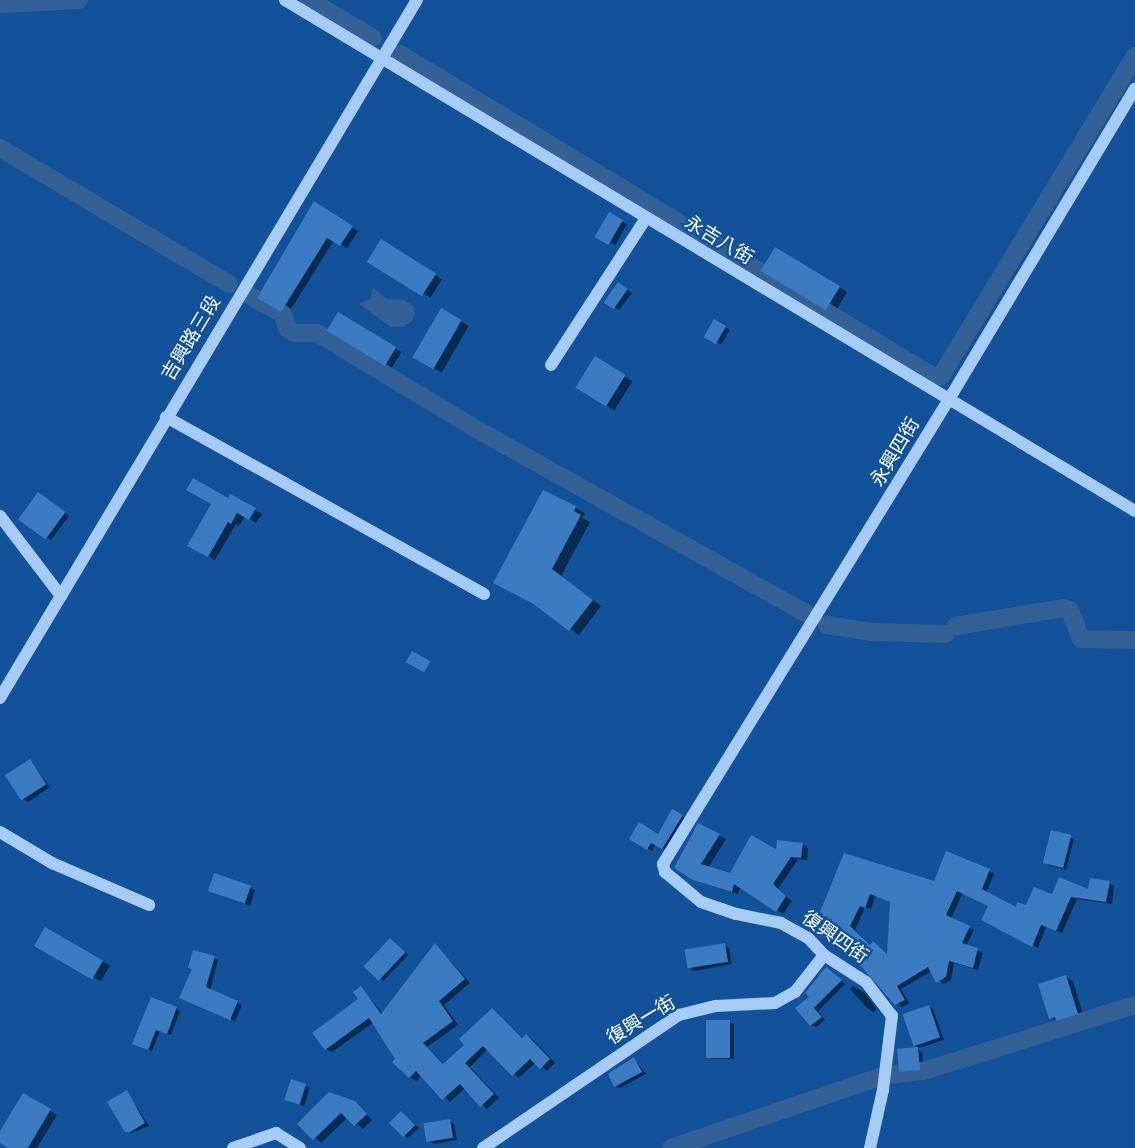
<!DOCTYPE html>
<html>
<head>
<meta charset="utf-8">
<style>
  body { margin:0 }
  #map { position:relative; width:1135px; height:1148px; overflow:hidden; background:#12529b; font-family:"DM Sans","Noto Sans TC",sans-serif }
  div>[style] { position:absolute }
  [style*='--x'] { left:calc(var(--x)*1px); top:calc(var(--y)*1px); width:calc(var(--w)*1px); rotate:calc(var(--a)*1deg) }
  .water>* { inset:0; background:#336196 }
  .shadow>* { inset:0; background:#0007; transform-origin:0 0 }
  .canal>* { height:18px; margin:-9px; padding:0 9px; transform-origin:9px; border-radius:9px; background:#336196 }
  .building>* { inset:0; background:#3b7bc2; transform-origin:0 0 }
  .minor>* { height:12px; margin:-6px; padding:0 6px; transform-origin:6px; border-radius:6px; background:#a6cbf4 }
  span { translate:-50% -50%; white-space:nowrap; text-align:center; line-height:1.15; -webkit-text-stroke:5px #12529b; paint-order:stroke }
  .street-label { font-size:19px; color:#fff }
</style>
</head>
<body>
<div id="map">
  <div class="water">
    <i style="clip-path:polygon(373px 287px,386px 299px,404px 300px,413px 306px,415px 314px,411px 322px,403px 327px,391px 327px,359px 304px,370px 299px)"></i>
  </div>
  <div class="shadow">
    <i style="clip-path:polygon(315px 203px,358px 231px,347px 248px,334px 240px,288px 314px,259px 297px)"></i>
    <i style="left:610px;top:215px;width:19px;height:24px;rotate:28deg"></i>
    <i style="left:381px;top:241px;width:72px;height:22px;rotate:32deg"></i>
    <i style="left:776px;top:249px;width:83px;height:26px;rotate:31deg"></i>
    <i style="clip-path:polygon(623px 286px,632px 293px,619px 310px,606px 301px)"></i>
    <i style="left:441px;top:310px;width:32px;height:54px;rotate:30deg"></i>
    <i style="left:338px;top:314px;width:74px;height:20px;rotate:31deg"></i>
    <i style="left:714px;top:321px;width:18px;height:17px;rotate:29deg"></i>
    <i style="left:595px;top:358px;width:44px;height:34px;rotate:32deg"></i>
    <i style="clip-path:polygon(544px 493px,585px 513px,582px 518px,590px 522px,561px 576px,601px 606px,579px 635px,535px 603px)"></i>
    <i style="clip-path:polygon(231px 496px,262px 514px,256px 523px,245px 516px,239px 526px,236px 524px,215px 560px,189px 545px,213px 503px,229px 500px)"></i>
    <i style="clip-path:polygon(43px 497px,69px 516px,51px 540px,47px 538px)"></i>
    <i style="clip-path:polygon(30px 761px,50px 787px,28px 802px,23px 799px)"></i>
    <i style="clip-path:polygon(673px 811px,687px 819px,667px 850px,656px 844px,652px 851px,631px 839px,659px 836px)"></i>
    <i style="clip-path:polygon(699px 825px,726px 839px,708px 868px,731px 875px,777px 852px,802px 844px,808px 848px,807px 860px,798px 859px,778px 889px,792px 901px,783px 914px,741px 886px,738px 894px,702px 883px,676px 867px)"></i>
    <i style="clip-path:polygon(1070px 837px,1074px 839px,1066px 870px,1048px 865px)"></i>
    <i style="clip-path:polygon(evenodd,845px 855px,935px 883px,989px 871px,994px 874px,986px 893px,1017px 909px,1053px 896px,1089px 892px,1109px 883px,1114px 886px,1112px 904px,1077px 899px,1062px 933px,1046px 927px,1038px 948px,983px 920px,990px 906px,963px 892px,951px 919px,974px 930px,966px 946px,983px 953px,978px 970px,954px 963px,951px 980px,943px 984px,932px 971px,901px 989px,909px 1003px,902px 1007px,847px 947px,816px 931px,845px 855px,875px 896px,892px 902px,888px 956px,871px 946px,855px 930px,865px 907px,871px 909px,875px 896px)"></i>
    <i style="clip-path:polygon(215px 875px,255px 890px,250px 906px,214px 893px)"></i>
    <i style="left:46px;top:930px;width:73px;height:18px;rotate:29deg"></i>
    <i style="clip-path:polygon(395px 943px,408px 955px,383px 981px,365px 966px)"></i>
    <i style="clip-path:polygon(436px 945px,470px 983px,444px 1005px,458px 1025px,427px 1047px,445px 1065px,466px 1045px,492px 1010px,524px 1039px,527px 1036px,533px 1040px,555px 1063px,547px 1071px,536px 1062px,519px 1078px,488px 1049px,470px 1067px,499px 1098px,487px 1109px,465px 1088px,450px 1102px,422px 1075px,416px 1081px,410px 1077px,374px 1022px,332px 1052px,326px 1049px,360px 1000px,361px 988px,383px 1014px)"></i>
    <i style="clip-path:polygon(724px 945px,729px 948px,732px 964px,695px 971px,690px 969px)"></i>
    <i style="clip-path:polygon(214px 958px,218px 960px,210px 991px,242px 1005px,235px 1021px,186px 1000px)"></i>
    <i style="clip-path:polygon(831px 972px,845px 984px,818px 1011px,825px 1020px,816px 1027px,811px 1025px,811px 997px)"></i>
    <i style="clip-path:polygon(1065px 977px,1073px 981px,1084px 1018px,1065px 1024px,1051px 1018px)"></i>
    <i style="clip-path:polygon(853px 986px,865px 993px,877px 1009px,873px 1012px,868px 1009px,850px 989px)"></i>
    <i style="clip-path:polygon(929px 1007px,933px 1009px,944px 1040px,919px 1048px,914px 1045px)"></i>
    <i style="clip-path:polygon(176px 1008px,180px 1011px,171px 1035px,160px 1031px,152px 1051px,138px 1046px)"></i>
    <i style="clip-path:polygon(729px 1022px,734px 1024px,734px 1059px,713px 1059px,708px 1057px)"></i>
    <i style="clip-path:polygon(918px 1049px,922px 1052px,924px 1072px,902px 1074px,898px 1071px)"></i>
    <i style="clip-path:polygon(634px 1059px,646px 1074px,620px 1088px,615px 1086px)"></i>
    <i style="clip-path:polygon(305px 1086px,310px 1088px,304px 1106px,290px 1101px)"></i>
    <i style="clip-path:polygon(127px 1092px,149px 1126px,131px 1133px,126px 1131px)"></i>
    <i style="clip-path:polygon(24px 1095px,57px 1115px,37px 1148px,11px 1148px,0 1141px,0 1134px)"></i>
    <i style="clip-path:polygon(354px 1102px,372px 1120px,363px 1129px,348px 1117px,321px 1143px,299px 1124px)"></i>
    <i style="clip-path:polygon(402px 1113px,419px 1128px,408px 1138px,404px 1135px)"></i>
    <i style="clip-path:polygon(450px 1121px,454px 1124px,457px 1140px,435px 1144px,430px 1141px)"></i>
  </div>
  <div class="canal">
    <i style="--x:309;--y:0;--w:74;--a:30.7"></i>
    <i style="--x:0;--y:4;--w:79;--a:-2.9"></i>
    <i style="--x:400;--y:54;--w:624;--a:31.17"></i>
    <i style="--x:934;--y:377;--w:7;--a:-8"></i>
    <i style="--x:941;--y:376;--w:374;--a:-58.8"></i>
    <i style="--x:0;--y:148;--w:266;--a:30.7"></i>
    <i style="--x:252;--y:297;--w:35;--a:29"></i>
    <i style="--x:283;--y:314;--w:15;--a:74"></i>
    <i style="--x:287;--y:328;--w:9;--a:32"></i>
    <i style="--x:295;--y:333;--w:22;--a:0"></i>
    <i style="--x:317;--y:333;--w:188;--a:31.1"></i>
    <i style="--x:478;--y:430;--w:381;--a:29.2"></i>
    <i style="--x:827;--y:625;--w:46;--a:8.8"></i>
    <i style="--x:872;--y:632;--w:73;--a:1.6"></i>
    <i style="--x:956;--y:626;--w:109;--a:-9.5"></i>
    <i style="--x:1064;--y:608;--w:6;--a:18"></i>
    <i style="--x:1070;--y:610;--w:31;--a:69"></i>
    <i style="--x:1081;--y:639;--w:54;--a:1.1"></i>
    <i style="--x:889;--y:1075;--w:35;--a:-7"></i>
    <i style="--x:924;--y:1071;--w:221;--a:-17.4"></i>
    <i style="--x:671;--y:1148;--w:224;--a:-18.8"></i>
  </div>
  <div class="building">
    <i style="clip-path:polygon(314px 201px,353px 226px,340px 246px,327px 238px,281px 312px,257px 298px)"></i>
    <i style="left:609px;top:212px;width:16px;height:29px;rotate:30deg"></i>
    <i style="left:381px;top:239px;width:65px;height:27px;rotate:32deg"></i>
    <i style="left:775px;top:247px;width:76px;height:28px;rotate:31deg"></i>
    <i style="left:618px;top:282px;width:12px;height:25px;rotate:35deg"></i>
    <i style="left:441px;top:308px;width:24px;height:57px;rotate:30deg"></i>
    <i style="left:338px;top:312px;width:68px;height:22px;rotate:31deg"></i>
    <i style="left:714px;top:319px;width:14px;height:21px;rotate:30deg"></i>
    <i style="left:595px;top:356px;width:36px;height:37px;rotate:32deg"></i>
    <i style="clip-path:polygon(193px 478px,228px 498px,230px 494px,256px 508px,249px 520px,237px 513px,231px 524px,228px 522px,208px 557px,187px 546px,211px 504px,186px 490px)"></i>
    <i style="clip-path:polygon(543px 490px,576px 506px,574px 511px,581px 515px,552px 569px,593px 600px,569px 631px,532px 603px,493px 583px)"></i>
    <i style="left:38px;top:492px;width:34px;height:34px;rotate:36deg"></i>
    <i style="left:412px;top:651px;width:21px;height:13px;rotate:29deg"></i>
    <i style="left:30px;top:759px;width:30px;height:30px;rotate:57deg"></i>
    <i style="clip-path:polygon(672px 809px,683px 815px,662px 849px,651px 843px,647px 850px,629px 839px,639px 822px,658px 834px)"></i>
    <i style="clip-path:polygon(698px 823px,720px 834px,701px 864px,730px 873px,751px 835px,776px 849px,777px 840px,803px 843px,801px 858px,791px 857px,773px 884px,786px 896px,776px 912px,734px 884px,732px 892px,693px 880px,674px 868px)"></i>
    <i style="left:1051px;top:830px;width:21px;height:34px;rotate:14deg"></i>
    <i style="clip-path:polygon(evenodd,946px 851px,990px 869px,982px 889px,1016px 907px,1017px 902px,1026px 905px,1034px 887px,1052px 894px,1059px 877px,1088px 889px,1090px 878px,1110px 881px,1106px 902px,1071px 897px,1056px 931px,1041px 925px,1032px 947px,981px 920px,988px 906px,957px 891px,946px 915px,970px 926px,962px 943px,978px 948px,973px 968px,949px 961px,946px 977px,936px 983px,928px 967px,897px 986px,905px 1000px,895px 1005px,845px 948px,814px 932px,823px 914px,820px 912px,844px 853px,934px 881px,946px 851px,870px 894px,890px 902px,887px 954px,873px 941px,870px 945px,850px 926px,860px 906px,865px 908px,870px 894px)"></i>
    <i style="left:214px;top:873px;width:39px;height:19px;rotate:19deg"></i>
    <i style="left:45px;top:927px;width:67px;height:22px;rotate:30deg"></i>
    <i style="left:390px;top:938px;width:21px;height:39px;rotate:43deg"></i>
    <i style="clip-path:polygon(435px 943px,465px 979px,439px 1001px,453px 1021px,423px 1043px,443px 1064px,464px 1045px,459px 1039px,492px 1008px,522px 1038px,526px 1034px,550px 1059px,540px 1069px,530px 1059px,512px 1076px,483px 1046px,465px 1063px,494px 1094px,480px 1107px,460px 1084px,442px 1100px,416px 1071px,409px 1078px,392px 1062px,395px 1059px,369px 1018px,325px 1050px,312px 1033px,358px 999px,353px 992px,361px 986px,381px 1014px)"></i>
    <i style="left:725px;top:943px;width:19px;height:41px;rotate:81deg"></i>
    <i style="clip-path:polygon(193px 950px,215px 956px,206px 987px,238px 1001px,230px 1020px,179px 998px,192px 969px,188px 968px)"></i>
    <i style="clip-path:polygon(826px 967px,842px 980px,814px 1008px,822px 1017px,810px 1026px,795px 1008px,809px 997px,805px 993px)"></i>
    <i style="clip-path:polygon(1066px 975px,1078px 1014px,1056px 1021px,1055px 1017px,1049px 1019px,1038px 984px)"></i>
    <i style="clip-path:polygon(151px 997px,177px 1007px,167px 1034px,156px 1030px,148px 1050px,132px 1044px)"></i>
    <i style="left:929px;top:1005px;width:34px;height:28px;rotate:71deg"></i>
    <i style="left:706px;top:1020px;width:24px;height:38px"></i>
    <i style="left:918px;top:1047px;width:23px;height:21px;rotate:85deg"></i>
    <i style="clip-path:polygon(634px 1057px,642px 1072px,614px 1087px,608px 1074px)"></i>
    <i style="left:291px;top:1079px;width:16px;height:22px;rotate:18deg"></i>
    <i style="clip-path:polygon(127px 1090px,145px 1123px,130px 1132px,125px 1132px,107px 1102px)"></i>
    <i style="clip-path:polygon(329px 1092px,355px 1101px,367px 1114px,354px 1126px,341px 1113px,313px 1140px,297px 1124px)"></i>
    <i style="clip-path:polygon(23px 1093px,51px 1109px,28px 1148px,8px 1148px,0 1143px,0 1131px)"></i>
    <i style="left:401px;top:1111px;width:20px;height:17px;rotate:45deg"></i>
    <i style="left:450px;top:1119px;width:19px;height:27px;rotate:81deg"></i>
  </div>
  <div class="minor">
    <i style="--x:285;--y:0;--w:992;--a:31.01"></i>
    <i style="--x:551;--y:365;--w:175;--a:-57.1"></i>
    <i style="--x:166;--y:417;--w:364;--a:29.1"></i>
    <i style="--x:0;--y:516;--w:101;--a:52.7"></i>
    <i style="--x:0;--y:698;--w:813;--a:-59.15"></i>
    <i style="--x:0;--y:832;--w:61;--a:30.8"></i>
    <i style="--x:52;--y:863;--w:106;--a:23.4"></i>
    <i style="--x:233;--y:1148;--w:46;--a:-19.2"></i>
    <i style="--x:276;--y:1133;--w:28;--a:32"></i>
    <i style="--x:483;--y:1148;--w:237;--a:-34.2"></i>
    <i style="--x:679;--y:1015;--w:38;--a:-14"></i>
    <i style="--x:716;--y:1006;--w:59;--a:-2.9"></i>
    <i style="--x:775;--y:1003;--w:23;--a:-29"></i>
    <i style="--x:795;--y:992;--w:47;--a:-51.9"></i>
    <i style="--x:870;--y:1148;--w:59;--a:-77.4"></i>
    <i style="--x:883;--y:1090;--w:75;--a:-83.1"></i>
    <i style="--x:892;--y:1016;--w:43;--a:-127.4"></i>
    <i style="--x:866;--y:982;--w:50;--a:-147.3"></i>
    <i style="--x:824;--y:955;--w:23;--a:-133"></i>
    <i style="--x:808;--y:938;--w:31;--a:-151"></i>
    <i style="--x:781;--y:923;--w:46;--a:-168.7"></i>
    <i style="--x:736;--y:914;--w:37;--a:-161"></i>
    <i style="--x:701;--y:902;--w:47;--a:-140.2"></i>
    <i style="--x:665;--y:872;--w:8;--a:-104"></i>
    <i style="--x:663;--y:864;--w:544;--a:-58.39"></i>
    <i style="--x:948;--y:401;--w:364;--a:-59.1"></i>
  </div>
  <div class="street-label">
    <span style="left:719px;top:240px;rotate:31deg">永吉八街</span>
    <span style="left:191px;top:338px;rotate:-59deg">吉興路三段</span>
    <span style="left:895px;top:452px;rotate:-59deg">永興四街</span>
    <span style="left:835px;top:937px;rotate:35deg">復興四街</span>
    <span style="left:641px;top:1020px;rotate:-31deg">復興一街</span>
  </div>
</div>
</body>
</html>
